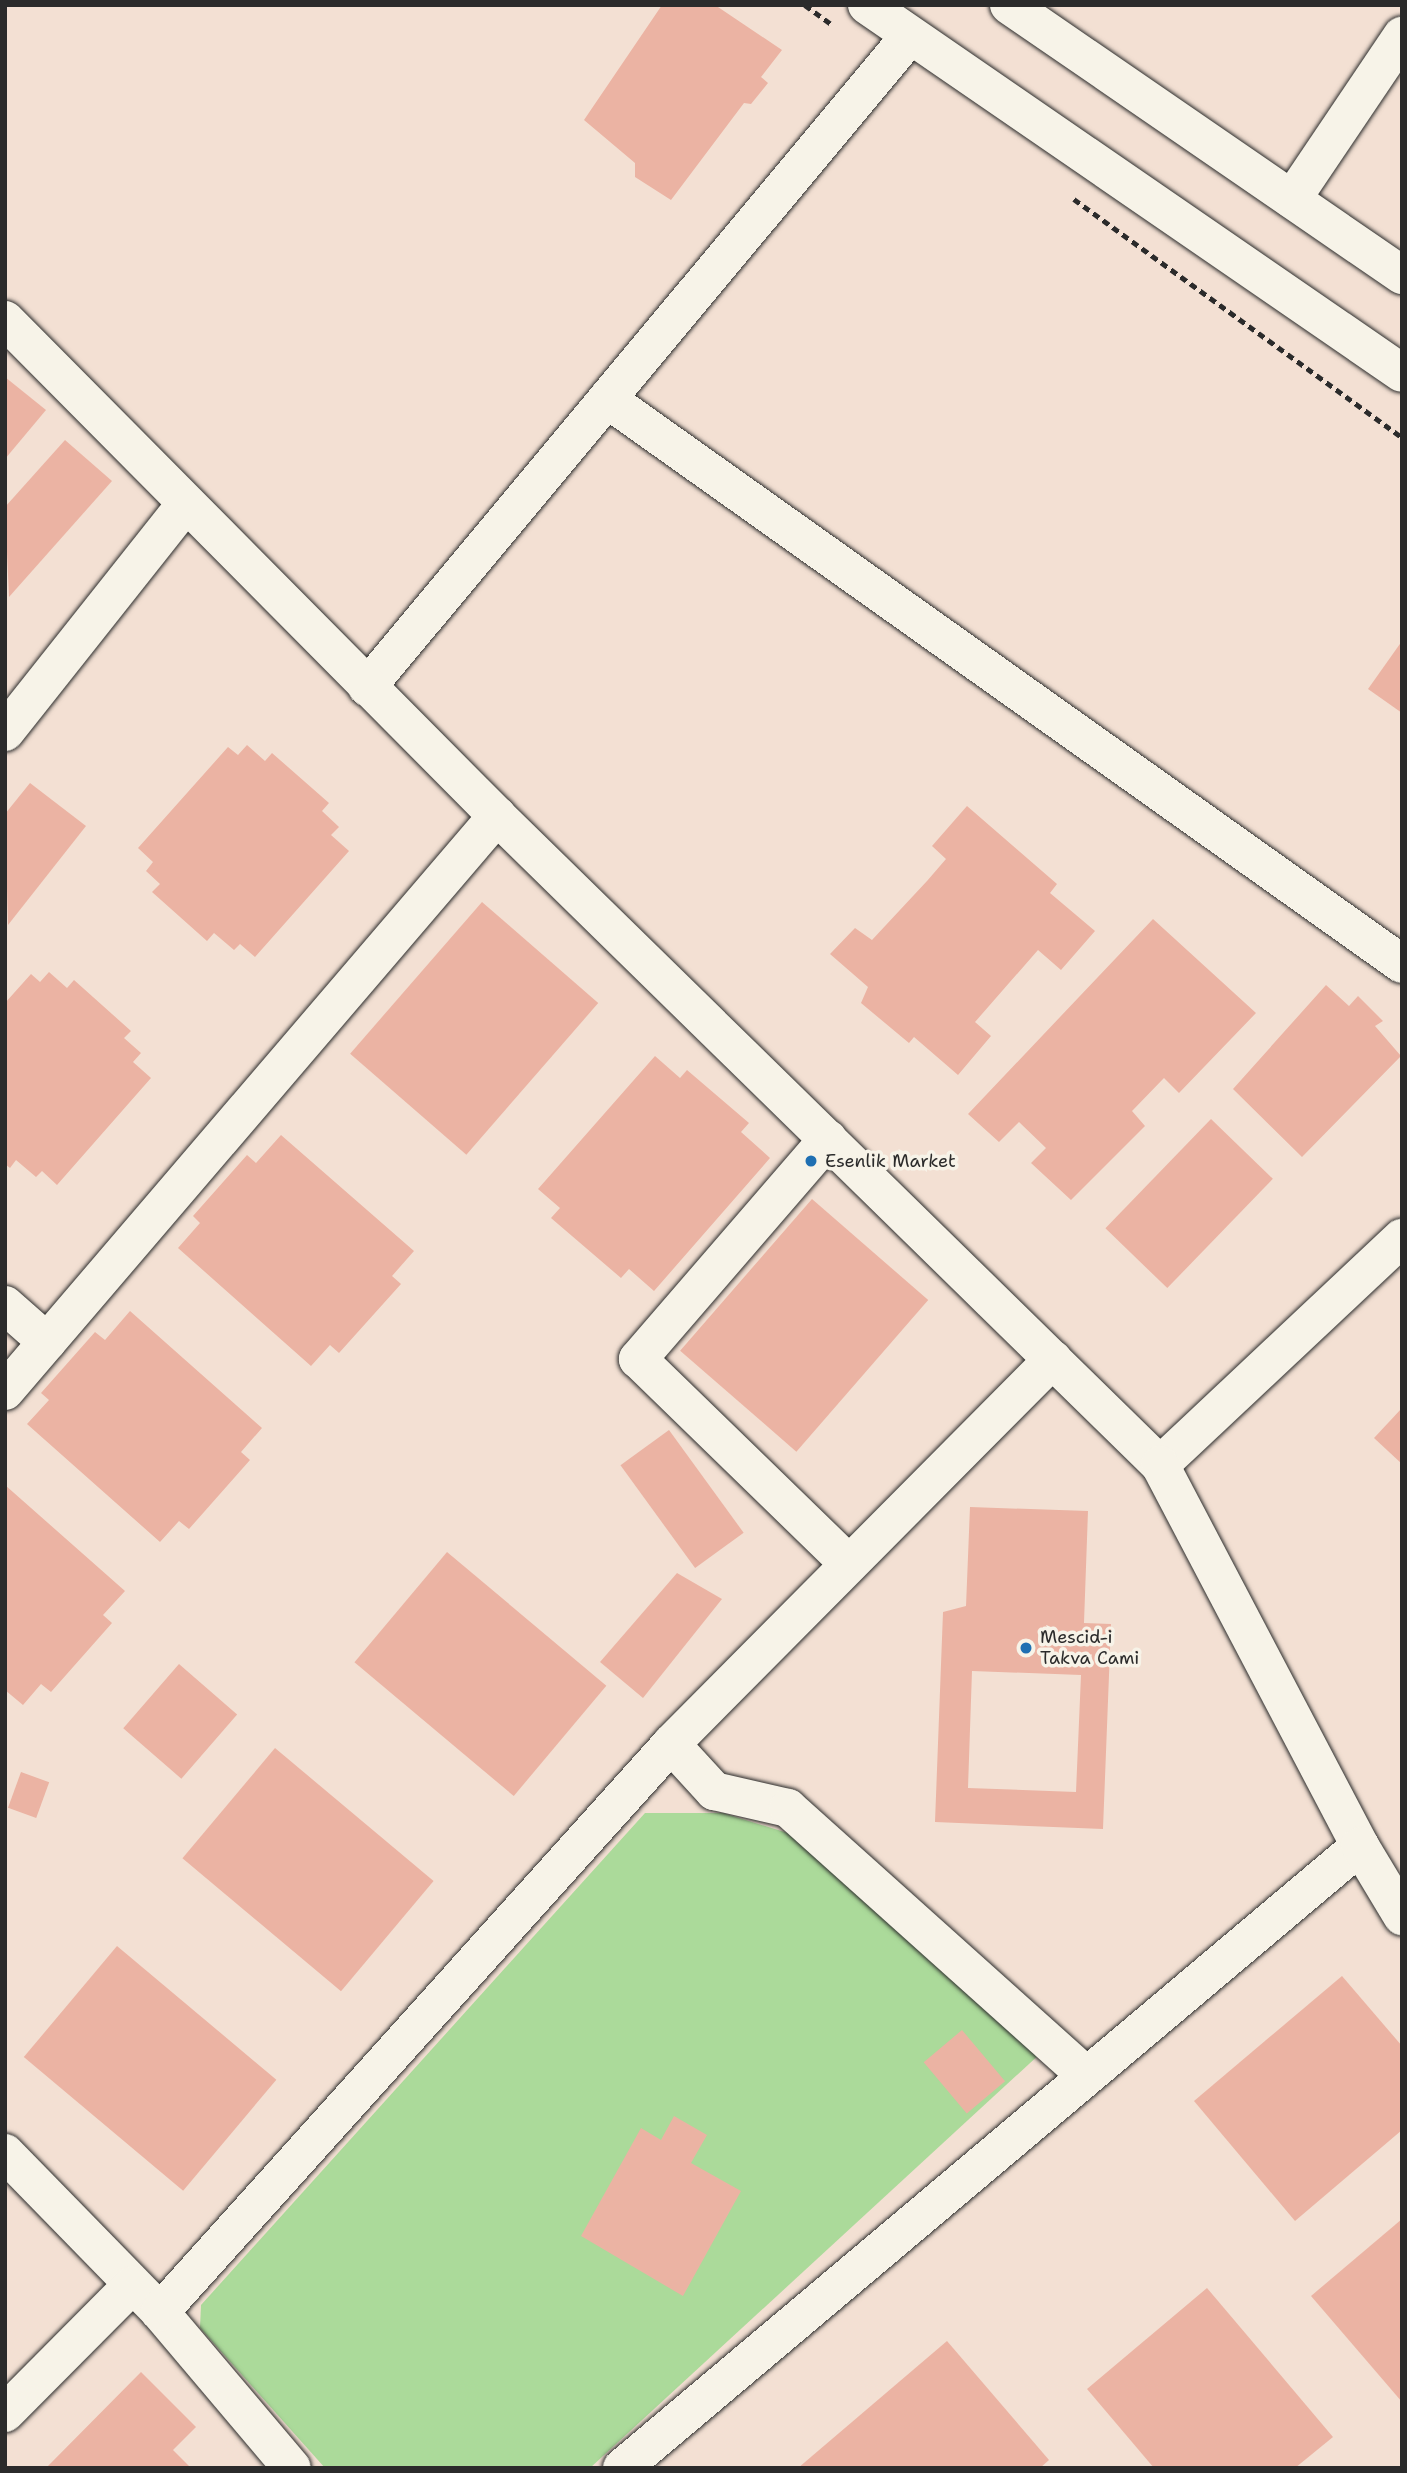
<!DOCTYPE html>
<html>
<head>
<meta charset="utf-8">
<style>
  body { margin:0 }
  #map { position:relative; width:1407px; height:2473px; overflow:hidden; background:#f3e0d3; font-family:"Shantell Sans",sans-serif }
  div>[style] { position:absolute }
  [style*='--x'] { left:calc(var(--x)*1px); top:calc(var(--y)*1px); width:calc(var(--w)*1px); rotate:calc(var(--a)*1deg) }
  .green>* { inset:0; background:#abda9a }
  .building>* { inset:0; background:#ebb3a3; transform-origin:0 0 }
  .path>* { height:4.5px; margin-top:-2.25px; transform-origin:0; background:repeating-linear-gradient(90deg,#2b2b2b 0 7px,transparent 0 12px) }
  .roads { filter:drop-shadow(0 0 2px #2b2b2b) drop-shadow(0 0 2px #2b2b2b) }
  .street>* { height:38px; margin:-19px; padding:0 19px; transform-origin:19px; border-radius:19px; background:#f7f3e8 }
  .secondary>* { height:38px; margin:-19px; padding:0 19px; transform-origin:19px; border-radius:19px; background:#f7f3e8 }
  .dots>* { width:19px; height:19px; translate:-50% -50%; box-sizing:border-box; border:4px solid #f7f3e8; border-radius:50% }
  span { translate:-50% -50%; white-space:nowrap; text-align:center; line-height:1.15; -webkit-text-stroke:7px #f7f3e8; paint-order:stroke }
  .poi-label { font-size:18px; color:#2b2b2b }
  .left { translate:0 -50%; text-align:left }
  .frame { position:absolute; inset:0; border:7px solid #2b2b2b; pointer-events:none }
</style>
</head>
<body>
<div id="map">
  <div class="green">
    <i style="clip-path:polygon(645px 1813px,723px 1813px,804px 1838px,1042px 2052px,590px 2468px,325px 2468px,200px 2328px,201px 2305px)"></i>
  </div>
  <div class="building">
    <i style="clip-path:polygon(662px 5px,715px 5px,782px 50px,761px 77px,768px 83px,751px 104px,744px 103px,671px 200px,635px 177px,635px 163px,584px 120px)"></i>
    <i style="clip-path:polygon(5px 377px,46px 410px,5px 459px)"></i>
    <i style="clip-path:polygon(65px 440px,112px 481px,9px 597px,5px 507px)"></i>
    <i style="clip-path:polygon(1402px 641px,1402px 713px,1368px 689px)"></i>
    <i style="clip-path:polygon(247px 745px,265px 761px,272px 753px,329px 803px,322px 811px,339px 827px,331px 835px,349px 851px,255px 957px,240px 944px,234px 950px,214px 933px,207px 941px,152px 892px,160px 884px,146px 871px,153px 862px,138px 848px,228px 747px,238px 755px)"></i>
    <i style="clip-path:polygon(30px 783px,86px 826px,8px 925px,5px 814px)"></i>
    <i style="clip-path:polygon(967px 806px,1057px 884px,1050px 893px,1095px 931px,1061px 970px,1038px 950px,975px 1022px,991px 1036px,958px 1075px,914px 1037px,909px 1043px,861px 1003px,868px 987px,830px 954px,855px 928px,872px 940px,927px 881px,946px 859px,932px 846px)"></i>
    <i style="left:482px;top:902px;width:154px;height:201px;rotate:41deg"></i>
    <i style="clip-path:polygon(1153px 919px,1256px 1013px,1179px 1093px,1164px 1078px,1132px 1111px,1145px 1126px,1071px 1200px,1031px 1163px,1046px 1148px,1019px 1122px,999px 1142px,968px 1114px)"></i>
    <i style="clip-path:polygon(49px 972px,67px 988px,74px 980px,131px 1031px,124px 1038px,141px 1053px,133px 1062px,151px 1078px,57px 1185px,42px 1171px,36px 1177px,16px 1160px,10px 1168px,5px 1164px,5px 1003px,31px 974px,40px 982px)"></i>
    <i style="clip-path:polygon(1326px 985px,1349px 1006px,1358px 996px,1383px 1021px,1375px 1026px,1401px 1056px,1302px 1157px,1233px 1089px)"></i>
    <i style="clip-path:polygon(655px 1056px,680px 1078px,687px 1070px,749px 1123px,741px 1132px,770px 1158px,654px 1291px,629px 1269px,621px 1278px,551px 1218px,560px 1208px,538px 1189px)"></i>
    <i style="left:1211px;top:1119px;width:86px;height:152px;rotate:44deg"></i>
    <i style="clip-path:polygon(281px 1135px,414px 1251px,392px 1276px,401px 1284px,339px 1353px,330px 1345px,311px 1366px,178px 1248px,200px 1223px,193px 1216px,247px 1155px,256px 1163px)"></i>
    <i style="left:812px;top:1199px;width:154px;height:201px;rotate:41deg"></i>
    <i style="clip-path:polygon(130px 1311px,262px 1428px,241px 1452px,250px 1460px,189px 1529px,179px 1521px,160px 1542px,27px 1424px,49px 1400px,41px 1393px,95px 1332px,105px 1340px)"></i>
    <i style="clip-path:polygon(1402px 1408px,1402px 1464px,1374px 1438px)"></i>
    <i style="left:669px;top:1430px;width:127px;height:60px;rotate:54deg"></i>
    <i style="clip-path:polygon(5px 1485px,125px 1591px,103px 1615px,112px 1623px,51px 1692px,41px 1684px,23px 1705px,5px 1690px)"></i>
    <i style="clip-path:polygon(evenodd,970px 1507px,1088px 1511px,1084px 1623px,1111px 1624px,1103px 1829px,935px 1822px,943px 1612px,966px 1606px,970px 1507px,972px 1671px,1081px 1675px,1076px 1792px,968px 1788px,972px 1671px)"></i>
    <i style="left:447px;top:1552px;width:208px;height:144px;rotate:40deg"></i>
    <i style="clip-path:polygon(677px 1573px,722px 1599px,643px 1698px,600px 1662px)"></i>
    <i style="left:179px;top:1664px;width:77px;height:85px;rotate:41deg"></i>
    <i style="left:275px;top:1748px;width:207px;height:144px;rotate:40deg"></i>
    <i style="left:21px;top:1772px;width:30px;height:38px;rotate:20deg"></i>
    <i style="left:117px;top:1946px;width:208px;height:145px;rotate:40deg"></i>
    <i style="clip-path:polygon(1342px 1976px,1402px 2046px,1402px 2130px,1295px 2221px,1194px 2101px)"></i>
    <i style="left:962px;top:2030px;width:67px;height:50px;rotate:50deg"></i>
    <i style="clip-path:polygon(674px 2116px,707px 2135px,691px 2163px,741px 2191px,683px 2296px,581px 2236px,641px 2128px,661px 2140px)"></i>
    <i style="clip-path:polygon(1402px 2219px,1402px 2402px,1311px 2296px)"></i>
    <i style="clip-path:polygon(1207px 2288px,1333px 2437px,1295px 2468px,1154px 2468px,1087px 2389px)"></i>
    <i style="clip-path:polygon(947px 2341px,1049px 2460px,1040px 2468px,798px 2468px)"></i>
    <i style="clip-path:polygon(141px 2372px,196px 2427px,173px 2450px,191px 2468px,46px 2468px)"></i>
  </div>
  <div class="path">
    <i style="--x:805;--y:5;--w:32;--a:36"></i>
    <i style="--x:1074;--y:199;--w:405;--a:36"></i>
  </div>
  <div class="roads">
    <div class="street">
      <i style="--x:1292;--y:199;--w:197;--a:-56"></i>
      <i style="--x:607;--y:399;--w:975;--a:35.4"></i>
      <i style="--x:367;--y:687;--w:846;--a:-50.18"></i>
      <i style="--x:5;--y:732;--w:291;--a:-51.6"></i>
      <i style="--x:828;--y:1139;--w:291;--a:130.8"></i>
      <i style="--x:638;--y:1359;--w:294;--a:44.2"></i>
      <i style="--x:5;--y:1305;--w:56;--a:41.4"></i>
      <i style="--x:5;--y:1391;--w:757;--a:-49.45"></i>
      <i style="--x:1160;--y:1465;--w:332;--a:-43.2"></i>
      <i style="--x:671;--y:1744;--w:64;--a:47.5"></i>
      <i style="--x:714;--y:1791;--w:76;--a:12.9"></i>
      <i style="--x:788;--y:1808;--w:400;--a:41.9"></i>
      <i style="--x:5;--y:2153;--w:222;--a:45.7"></i>
      <i style="--x:160;--y:2312;--w:204;--a:49.8"></i>
      <i style="--x:160;--y:2312;--w:764;--a:-48.02"></i>
      <i style="--x:671;--y:1744;--w:542;--a:-45.22"></i>
      <i style="--x:5;--y:2413;--w:180;--a:-45.2"></i>
      <i style="--x:622;--y:2468;--w:965;--a:-40.12"></i>
    </div>
    <div class="secondary">
      <i style="--x:867;--y:5;--w:649;--a:34.52"></i>
      <i style="--x:1009;--y:5;--w:477;--a:34.5"></i>
      <i style="--x:5;--y:320;--w:699;--a:45.23"></i>
      <i style="--x:497;--y:816;--w:928;--a:44.39"></i>
      <i style="--x:1160;--y:1465;--w:430;--a:62.3"></i>
      <i style="--x:1360;--y:1846;--w:82;--a:59"></i>
    </div>
  </div>
  <div class="dots">
    <i style="left:811px;top:1161px;background:#1f6fb2"></i>
    <i style="left:1026px;top:1648px;background:#1f6fb2"></i>
  </div>
  <div class="poi-label">
    <span class="left" style="left:825px;top:1161px">Esenlik Market</span>
    <span class="left" style="left:1040px;top:1648px">Mescid-i<br>Takva Cami</span>
  </div>
  <div class="frame"></div>
</div>
</body>
</html>
